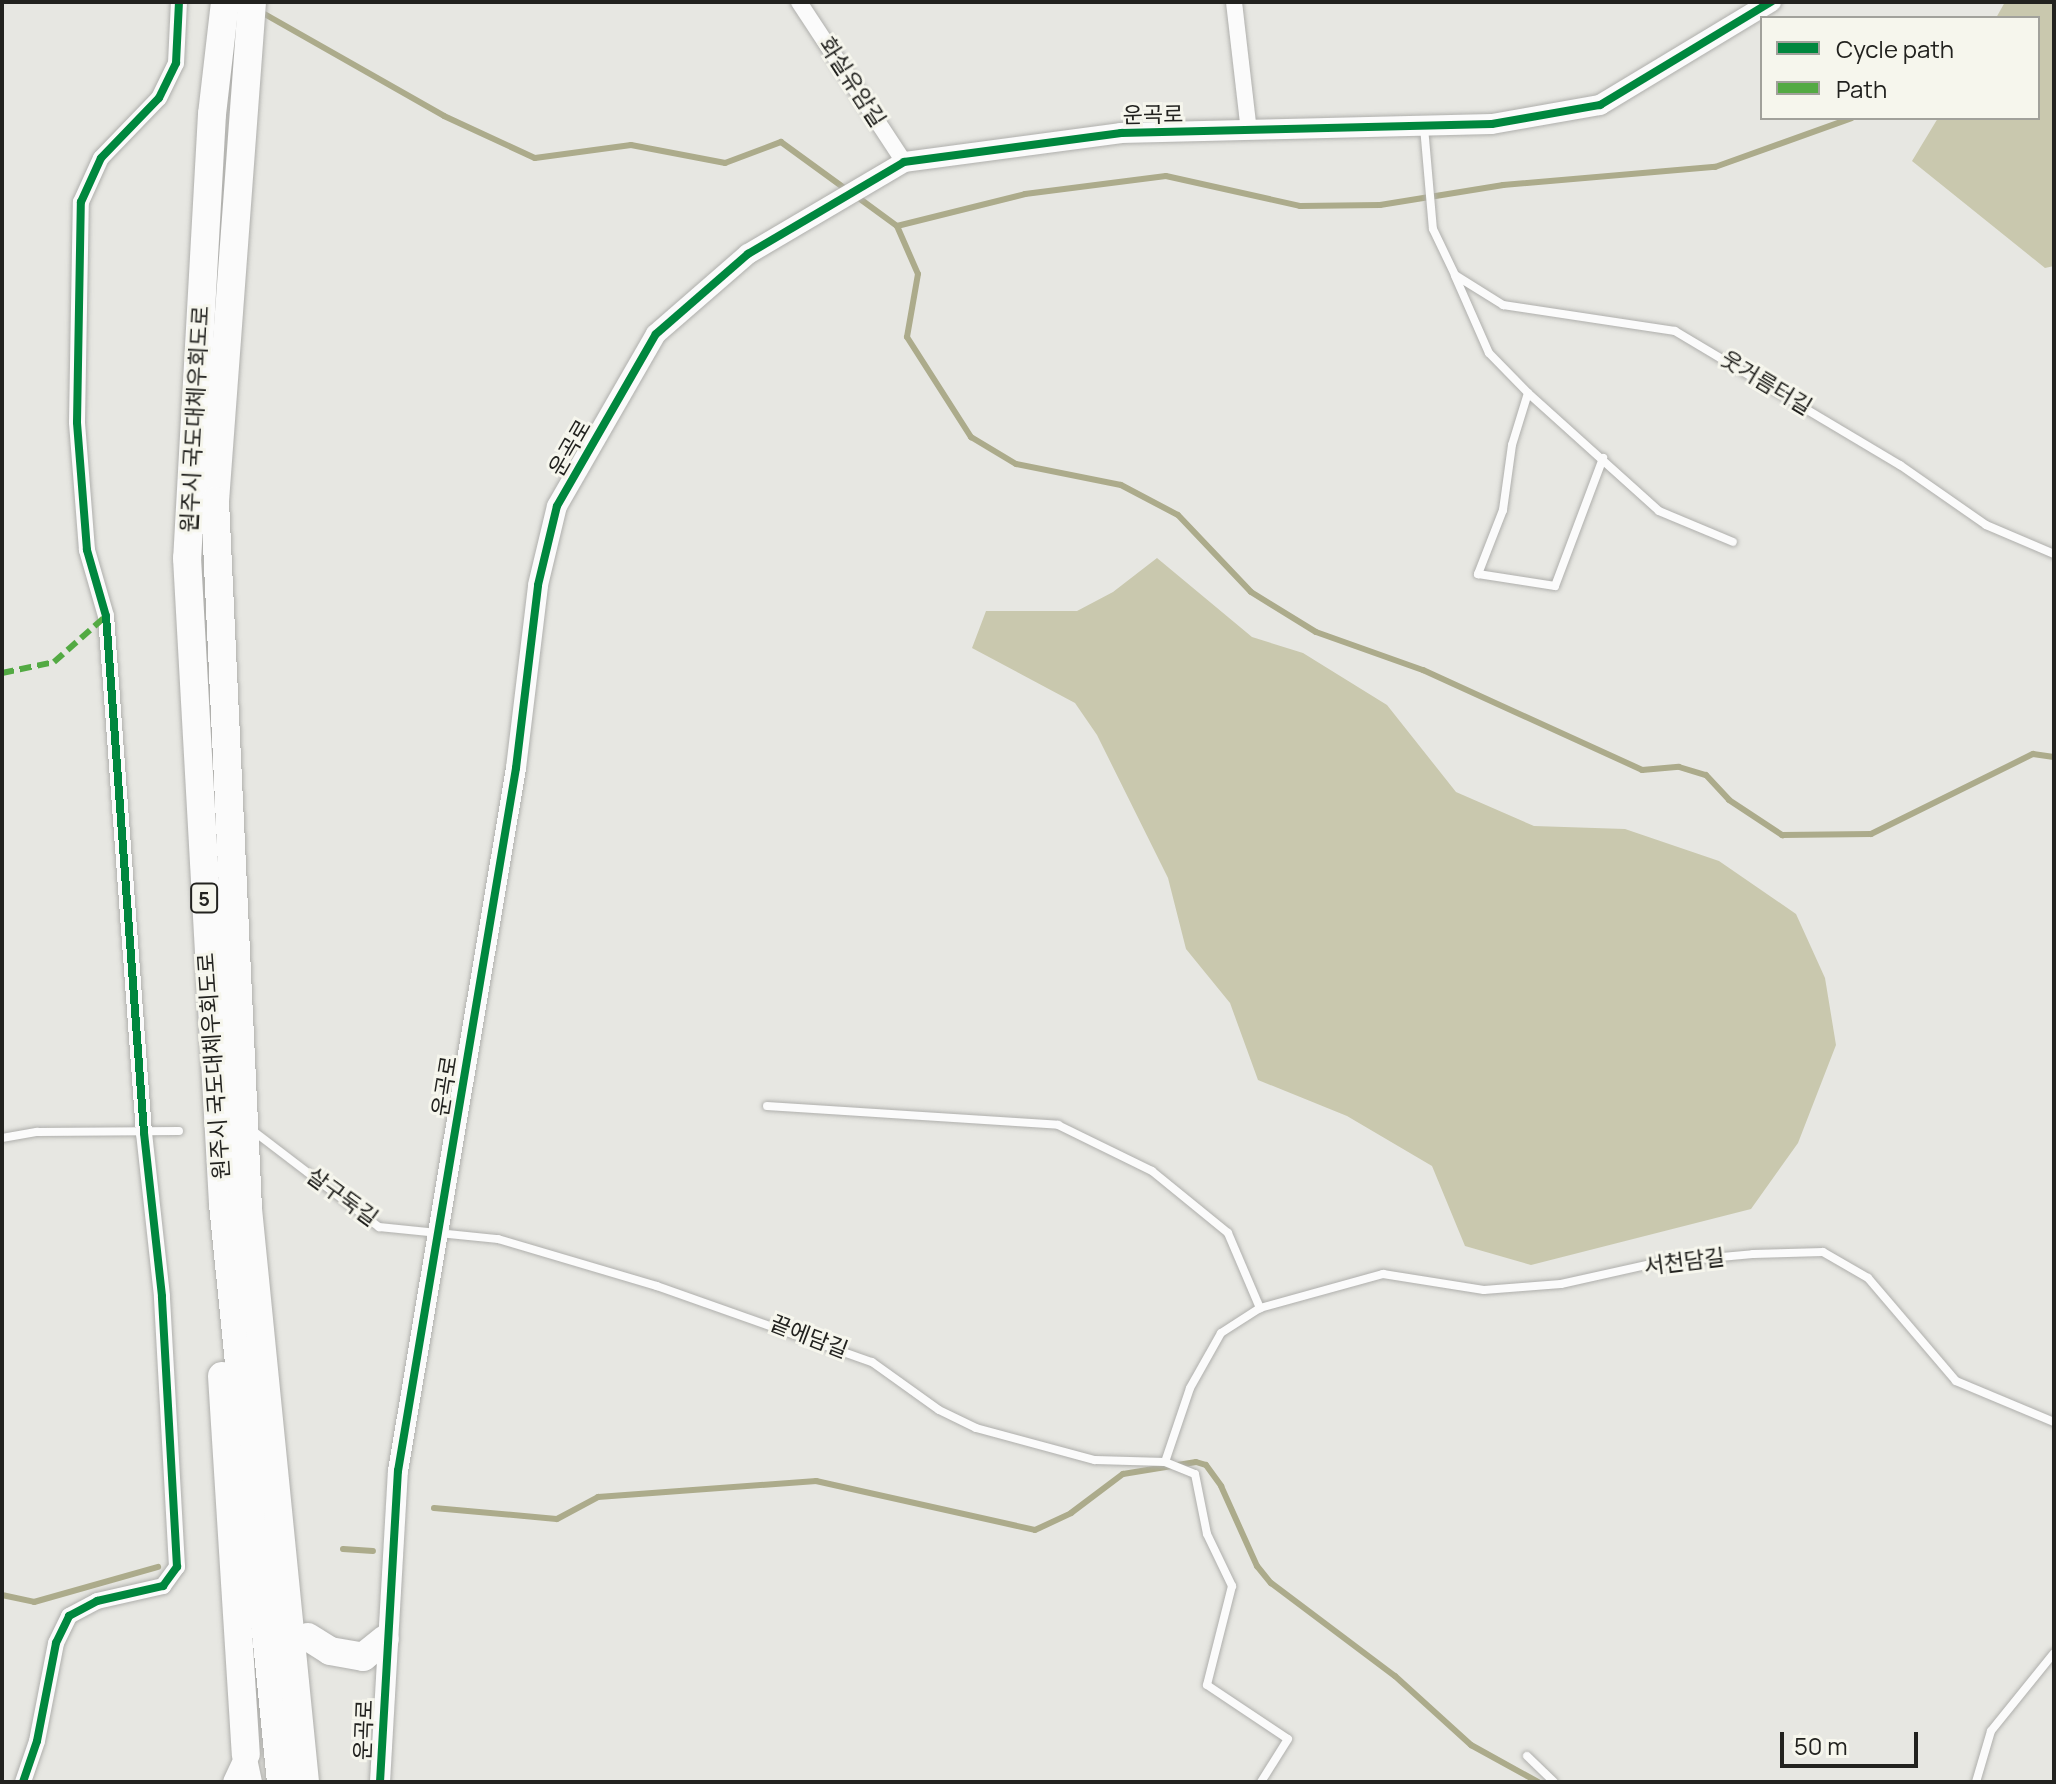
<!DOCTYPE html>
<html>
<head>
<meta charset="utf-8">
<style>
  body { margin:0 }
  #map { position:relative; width:2056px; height:1784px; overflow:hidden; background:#e7e7e2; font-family:Manrope,"Noto Sans KR",sans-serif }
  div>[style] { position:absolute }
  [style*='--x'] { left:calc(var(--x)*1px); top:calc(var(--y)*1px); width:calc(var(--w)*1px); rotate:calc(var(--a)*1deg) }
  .forest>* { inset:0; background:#c9c8ae }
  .stream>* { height:6px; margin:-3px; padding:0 3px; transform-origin:3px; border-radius:3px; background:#acab8b }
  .roads { filter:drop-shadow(0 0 2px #afafac) drop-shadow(0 0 2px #afafac) }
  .service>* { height:8px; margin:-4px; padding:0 4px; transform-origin:4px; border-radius:4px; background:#fbfbfb }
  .minor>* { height:16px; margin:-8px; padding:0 8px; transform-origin:8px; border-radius:8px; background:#fbfbfb }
  .tertiary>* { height:20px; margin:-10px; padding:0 10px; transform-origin:10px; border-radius:10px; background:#fbfbfb }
  .trunk>* { height:28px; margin:-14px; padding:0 14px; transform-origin:14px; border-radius:14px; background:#fbfbfb }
  .quiet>* { height:6px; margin-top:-3px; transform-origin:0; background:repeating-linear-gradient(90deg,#53aa43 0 12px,transparent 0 18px) }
  .cycleway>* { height:8px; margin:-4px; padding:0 4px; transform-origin:4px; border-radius:4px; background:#00873e }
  span { translate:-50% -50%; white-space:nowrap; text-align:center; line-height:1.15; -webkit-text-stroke:6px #f6f6ed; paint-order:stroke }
  .shield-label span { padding:2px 6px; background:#f6f6ed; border:2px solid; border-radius:6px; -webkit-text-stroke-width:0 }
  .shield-label { font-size:20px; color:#22221f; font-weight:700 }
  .street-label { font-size:22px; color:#22221f }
  .frame { position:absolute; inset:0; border:4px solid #22221f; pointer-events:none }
  .legend { position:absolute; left:1760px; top:16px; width:280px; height:104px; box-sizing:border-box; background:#f6f6ed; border:2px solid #a1a19b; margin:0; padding:10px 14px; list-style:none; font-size:24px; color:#22221f }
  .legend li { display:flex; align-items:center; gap:16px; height:40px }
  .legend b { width:40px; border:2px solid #a1a19b }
  .scale { position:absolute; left:1780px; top:1732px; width:138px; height:36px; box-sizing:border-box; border:4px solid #22221f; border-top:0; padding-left:10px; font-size:24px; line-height:28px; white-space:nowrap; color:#22221f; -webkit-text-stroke:6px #f6f6ed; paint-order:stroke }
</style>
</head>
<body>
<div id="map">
  <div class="forest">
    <i style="clip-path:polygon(2005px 2px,2054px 2px,2054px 266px,2045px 268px,1912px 161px,1938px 118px,2038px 118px,2038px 18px,1996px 18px)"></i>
    <i style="clip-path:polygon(1157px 558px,1252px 637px,1303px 653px,1387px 705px,1456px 792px,1534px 826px,1625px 829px,1719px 861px,1796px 914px,1825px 978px,1836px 1045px,1798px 1143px,1751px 1209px,1531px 1265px,1465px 1246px,1432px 1166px,1347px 1116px,1258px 1080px,1230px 1003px,1186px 949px,1168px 878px,1097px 735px,1075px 703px,972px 648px,986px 611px,1077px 611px,1113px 592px)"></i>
  </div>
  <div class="stream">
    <i style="--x:261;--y:12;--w:210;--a:29.6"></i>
    <i style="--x:444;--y:116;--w:100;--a:24.8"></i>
    <i style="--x:535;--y:158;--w:97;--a:-7.7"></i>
    <i style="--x:631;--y:145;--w:96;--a:10.8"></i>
    <i style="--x:725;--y:163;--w:60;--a:-20.6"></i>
    <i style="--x:781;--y:142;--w:82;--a:36"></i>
    <i style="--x:856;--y:196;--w:51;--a:36.2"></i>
    <i style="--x:897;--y:226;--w:52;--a:66.4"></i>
    <i style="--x:918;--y:274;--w:64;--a:99.9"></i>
    <i style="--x:907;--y:337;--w:119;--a:57.4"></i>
    <i style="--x:971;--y:437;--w:52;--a:31"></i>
    <i style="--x:1016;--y:464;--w:107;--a:11.3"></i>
    <i style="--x:1121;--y:485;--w:64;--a:27.8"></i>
    <i style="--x:1178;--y:515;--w:106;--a:46.5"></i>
    <i style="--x:1251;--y:592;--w:76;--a:31.6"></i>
    <i style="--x:1316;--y:632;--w:114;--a:19.6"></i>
    <i style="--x:1423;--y:670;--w:241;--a:24.5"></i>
    <i style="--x:1642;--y:770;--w:37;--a:-5"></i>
    <i style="--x:1679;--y:767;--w:28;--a:17"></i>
    <i style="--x:1706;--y:775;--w:34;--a:47"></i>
    <i style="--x:1729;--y:800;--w:64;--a:33.4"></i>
    <i style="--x:1782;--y:835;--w:89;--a:-0.6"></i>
    <i style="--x:1871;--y:834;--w:181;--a:-26.3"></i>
    <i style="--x:2033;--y:754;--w:21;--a:8"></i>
    <i style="--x:897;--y:226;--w:132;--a:-14"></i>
    <i style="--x:1025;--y:194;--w:142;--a:-7.3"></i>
    <i style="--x:1166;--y:176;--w:137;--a:12.6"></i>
    <i style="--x:1300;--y:206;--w:80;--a:-0.7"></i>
    <i style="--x:1380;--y:205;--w:125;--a:-9.2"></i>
    <i style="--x:1503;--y:185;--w:213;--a:-4.9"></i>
    <i style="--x:1715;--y:167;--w:145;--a:-19.7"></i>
    <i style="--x:434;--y:1508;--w:123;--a:5.1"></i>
    <i style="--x:557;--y:1519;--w:47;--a:-28.2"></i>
    <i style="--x:598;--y:1497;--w:219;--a:-4.2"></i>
    <i style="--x:816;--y:1481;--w:224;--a:12.6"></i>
    <i style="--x:1035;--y:1530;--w:40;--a:-25"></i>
    <i style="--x:1071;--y:1513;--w:65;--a:-36.9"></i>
    <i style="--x:1123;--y:1474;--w:74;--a:-9.3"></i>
    <i style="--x:1196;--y:1462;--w:10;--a:17"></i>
    <i style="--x:1206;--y:1465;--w:26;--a:54"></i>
    <i style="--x:1221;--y:1486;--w:88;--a:65.8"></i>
    <i style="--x:1257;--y:1566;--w:22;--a:51"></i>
    <i style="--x:1271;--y:1583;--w:155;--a:36.9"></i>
    <i style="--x:1395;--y:1676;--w:103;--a:42.2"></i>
    <i style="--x:1471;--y:1745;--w:77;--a:28.9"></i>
    <i style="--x:343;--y:1549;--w:30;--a:4"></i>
    <i style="--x:2;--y:1595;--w:33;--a:12"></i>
    <i style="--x:34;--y:1602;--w:129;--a:-15.8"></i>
  </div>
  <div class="roads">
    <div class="service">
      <i style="--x:1424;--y:127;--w:102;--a:85"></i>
      <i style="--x:1433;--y:229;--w:51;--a:64.4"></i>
      <i style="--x:1455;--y:275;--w:57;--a:32"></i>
      <i style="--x:1503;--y:305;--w:174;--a:8.6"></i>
      <i style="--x:1675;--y:331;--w:262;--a:30.8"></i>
      <i style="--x:1900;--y:465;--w:105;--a:34.9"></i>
      <i style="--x:1986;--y:525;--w:74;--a:23.1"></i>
      <i style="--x:1455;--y:276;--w:84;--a:66.2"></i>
      <i style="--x:1489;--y:353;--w:56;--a:45.7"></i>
      <i style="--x:1528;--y:393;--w:176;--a:42"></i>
      <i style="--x:1659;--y:511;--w:80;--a:22.7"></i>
      <i style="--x:1528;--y:393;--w:54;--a:107.1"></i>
      <i style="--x:1512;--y:445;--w:66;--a:97.9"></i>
      <i style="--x:1503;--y:510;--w:69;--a:111.3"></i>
      <i style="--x:1478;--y:574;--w:78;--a:8.9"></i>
      <i style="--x:1555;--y:586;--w:137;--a:-69.4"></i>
      <i style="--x:767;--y:1106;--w:292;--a:3.7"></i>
      <i style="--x:1058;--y:1125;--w:105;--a:26.1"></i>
      <i style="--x:1152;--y:1171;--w:98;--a:39.2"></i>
      <i style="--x:1228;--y:1233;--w:82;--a:66.9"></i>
      <i style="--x:256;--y:1133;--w:155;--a:37.4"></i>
      <i style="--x:379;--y:1227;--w:120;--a:5.8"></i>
      <i style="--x:498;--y:1239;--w:166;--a:16.5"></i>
      <i style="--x:657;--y:1286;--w:228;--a:19.5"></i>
      <i style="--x:872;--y:1362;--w:82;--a:35.6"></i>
      <i style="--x:939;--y:1410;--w:41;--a:25.9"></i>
      <i style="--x:976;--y:1428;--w:123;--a:15.1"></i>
      <i style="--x:1095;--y:1460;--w:70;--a:1.6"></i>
      <i style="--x:1165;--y:1462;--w:32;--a:22"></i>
      <i style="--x:1195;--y:1474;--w:61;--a:78.7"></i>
      <i style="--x:1207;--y:1534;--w:58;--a:64.3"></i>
      <i style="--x:1232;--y:1586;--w:102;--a:104.2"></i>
      <i style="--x:1207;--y:1685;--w:97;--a:33.7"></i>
      <i style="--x:1288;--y:1739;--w:51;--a:122.1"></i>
      <i style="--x:2;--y:1138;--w:36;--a:-10"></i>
      <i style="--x:37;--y:1132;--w:142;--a:-0.4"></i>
      <i style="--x:1165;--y:1462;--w:78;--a:-71.3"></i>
      <i style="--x:1190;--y:1388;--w:63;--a:-60.6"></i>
      <i style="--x:1221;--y:1333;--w:46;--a:-32.7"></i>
      <i style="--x:1260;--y:1308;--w:128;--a:-15.5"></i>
      <i style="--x:1383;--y:1274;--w:102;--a:9"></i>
      <i style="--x:1484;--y:1290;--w:77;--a:-4.5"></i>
      <i style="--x:1561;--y:1284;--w:96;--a:-12.6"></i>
      <i style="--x:1655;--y:1263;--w:98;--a:-5.2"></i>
      <i style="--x:1753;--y:1254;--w:70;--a:-1.6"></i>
      <i style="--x:1823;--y:1252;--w:52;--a:30"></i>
      <i style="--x:1868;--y:1278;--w:135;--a:49.5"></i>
      <i style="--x:1956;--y:1381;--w:106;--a:22.7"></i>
      <i style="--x:1527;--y:1756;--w:37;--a:44"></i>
      <i style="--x:1976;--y:1782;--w:53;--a:-73.6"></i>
      <i style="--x:1991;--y:1731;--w:100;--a:-51.1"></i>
    </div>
    <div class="minor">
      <i style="--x:799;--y:2;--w:191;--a:56.7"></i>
      <i style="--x:1234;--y:2;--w:130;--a:83.4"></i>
      <i style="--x:23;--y:1782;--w:43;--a:-71.1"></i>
      <i style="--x:37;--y:1741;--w:100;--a:-79"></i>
      <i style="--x:56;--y:1643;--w:30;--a:-64"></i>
      <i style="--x:69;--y:1616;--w:32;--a:-28"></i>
      <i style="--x:97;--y:1601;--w:68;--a:-12.8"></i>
      <i style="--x:163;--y:1586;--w:24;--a:-54"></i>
      <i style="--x:177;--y:1567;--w:271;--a:-93.2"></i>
      <i style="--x:162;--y:1296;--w:164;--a:-96.3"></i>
      <i style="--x:144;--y:1133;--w:518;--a:-94.2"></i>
      <i style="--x:106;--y:616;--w:69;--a:-106.1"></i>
      <i style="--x:87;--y:550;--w:128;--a:-94.5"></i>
      <i style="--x:77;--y:422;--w:220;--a:-89"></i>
      <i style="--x:81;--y:202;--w:48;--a:-65.6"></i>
      <i style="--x:101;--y:158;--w:83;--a:-46"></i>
      <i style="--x:159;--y:98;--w:39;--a:-64"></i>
      <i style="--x:176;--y:63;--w:61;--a:-87.2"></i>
    </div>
    <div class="tertiary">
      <i style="--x:246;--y:1754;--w:29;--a:78"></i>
      <i style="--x:233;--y:1782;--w:31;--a:-65"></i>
      <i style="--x:380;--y:1782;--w:312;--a:-86.7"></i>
      <i style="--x:398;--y:1471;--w:713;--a:-80.47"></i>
      <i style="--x:516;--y:768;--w:184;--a:-83.1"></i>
      <i style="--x:538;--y:585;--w:81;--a:-76.5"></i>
      <i style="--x:557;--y:506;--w:198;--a:-60.1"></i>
      <i style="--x:656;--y:334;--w:122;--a:-41"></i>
      <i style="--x:748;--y:254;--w:181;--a:-30.5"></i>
      <i style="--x:904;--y:162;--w:219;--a:-7.6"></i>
      <i style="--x:1121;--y:133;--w:371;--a:-1.4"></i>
      <i style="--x:1492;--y:124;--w:110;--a:-10"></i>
      <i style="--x:1600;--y:105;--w:200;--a:-31.1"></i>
    </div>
    <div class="trunk">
      <i style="--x:225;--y:2;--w:113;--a:96.6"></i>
      <i style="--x:212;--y:114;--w:445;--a:93.2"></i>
      <i style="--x:187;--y:558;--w:647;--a:86.81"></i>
      <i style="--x:223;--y:1204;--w:581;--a:84.27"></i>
      <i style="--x:252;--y:2;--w:500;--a:94.24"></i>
      <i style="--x:215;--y:501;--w:709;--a:87.33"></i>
      <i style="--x:248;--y:1209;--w:576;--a:84.32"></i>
      <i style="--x:222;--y:1376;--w:379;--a:86.4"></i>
      <i style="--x:308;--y:1637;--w:26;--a:32"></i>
      <i style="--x:330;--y:1651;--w:34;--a:10"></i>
      <i style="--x:363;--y:1657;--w:28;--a:-39"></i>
    </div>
  </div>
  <div class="quiet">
    <i style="--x:2;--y:673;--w:53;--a:-11.9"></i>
    <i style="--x:54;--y:662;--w:69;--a:-41.5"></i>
  </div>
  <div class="cycleway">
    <i style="--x:23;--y:1782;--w:43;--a:-71.1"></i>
    <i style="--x:37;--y:1741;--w:100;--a:-79"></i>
    <i style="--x:56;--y:1643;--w:30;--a:-64"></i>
    <i style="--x:69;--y:1616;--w:32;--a:-28"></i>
    <i style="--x:97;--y:1601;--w:68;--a:-12.8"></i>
    <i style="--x:163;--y:1586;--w:24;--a:-54"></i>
    <i style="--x:177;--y:1567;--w:271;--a:-93.2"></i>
    <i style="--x:162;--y:1296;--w:164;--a:-96.3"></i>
    <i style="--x:144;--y:1133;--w:518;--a:-94.2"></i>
    <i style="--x:106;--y:616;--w:69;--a:-106.1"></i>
    <i style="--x:87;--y:550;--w:128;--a:-94.5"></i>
    <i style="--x:77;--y:422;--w:220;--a:-89"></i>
    <i style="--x:81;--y:202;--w:48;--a:-65.6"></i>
    <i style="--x:101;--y:158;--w:83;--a:-46"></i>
    <i style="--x:159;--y:98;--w:39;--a:-64"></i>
    <i style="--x:176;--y:63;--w:61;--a:-87.2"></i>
    <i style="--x:380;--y:1782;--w:312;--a:-86.7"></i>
    <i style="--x:398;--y:1471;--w:713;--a:-80.47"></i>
    <i style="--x:516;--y:768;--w:184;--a:-83.1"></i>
    <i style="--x:538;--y:585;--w:81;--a:-76.5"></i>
    <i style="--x:557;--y:506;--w:198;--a:-60.1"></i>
    <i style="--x:656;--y:334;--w:122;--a:-41"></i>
    <i style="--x:748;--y:254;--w:181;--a:-30.5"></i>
    <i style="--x:904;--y:162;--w:219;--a:-7.6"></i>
    <i style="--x:1121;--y:133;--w:371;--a:-1.4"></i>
    <i style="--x:1492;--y:124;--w:110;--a:-10"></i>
    <i style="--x:1600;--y:105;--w:200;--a:-31.1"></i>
  </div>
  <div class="shield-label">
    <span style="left:204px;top:898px">5</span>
  </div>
  <div class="street-label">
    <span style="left:852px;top:82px;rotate:57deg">화실유암길</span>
    <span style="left:1153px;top:115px;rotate:-1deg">운곡로</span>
    <span style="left:1766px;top:383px;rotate:31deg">웃거름터길</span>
    <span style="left:195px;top:419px;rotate:-87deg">원주시 국도대체우회도로</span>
    <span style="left:570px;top:448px;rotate:-60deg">운곡로</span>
    <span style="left:214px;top:1066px;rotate:-94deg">원주시 국도대체우회도로</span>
    <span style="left:445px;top:1086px;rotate:-81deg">운곡로</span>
    <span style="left:342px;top:1197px;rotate:36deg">살구둑길</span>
    <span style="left:1684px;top:1262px;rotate:-7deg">서천담길</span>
    <span style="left:809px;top:1337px;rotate:21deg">끝에담길</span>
    <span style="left:364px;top:1730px;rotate:-88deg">운곡로</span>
  </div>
  <div class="frame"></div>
  <ul class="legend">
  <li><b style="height:10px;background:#00873e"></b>Cycle path</li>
  <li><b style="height:10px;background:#53aa43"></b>Path</li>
  </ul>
  <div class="scale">50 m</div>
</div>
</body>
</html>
